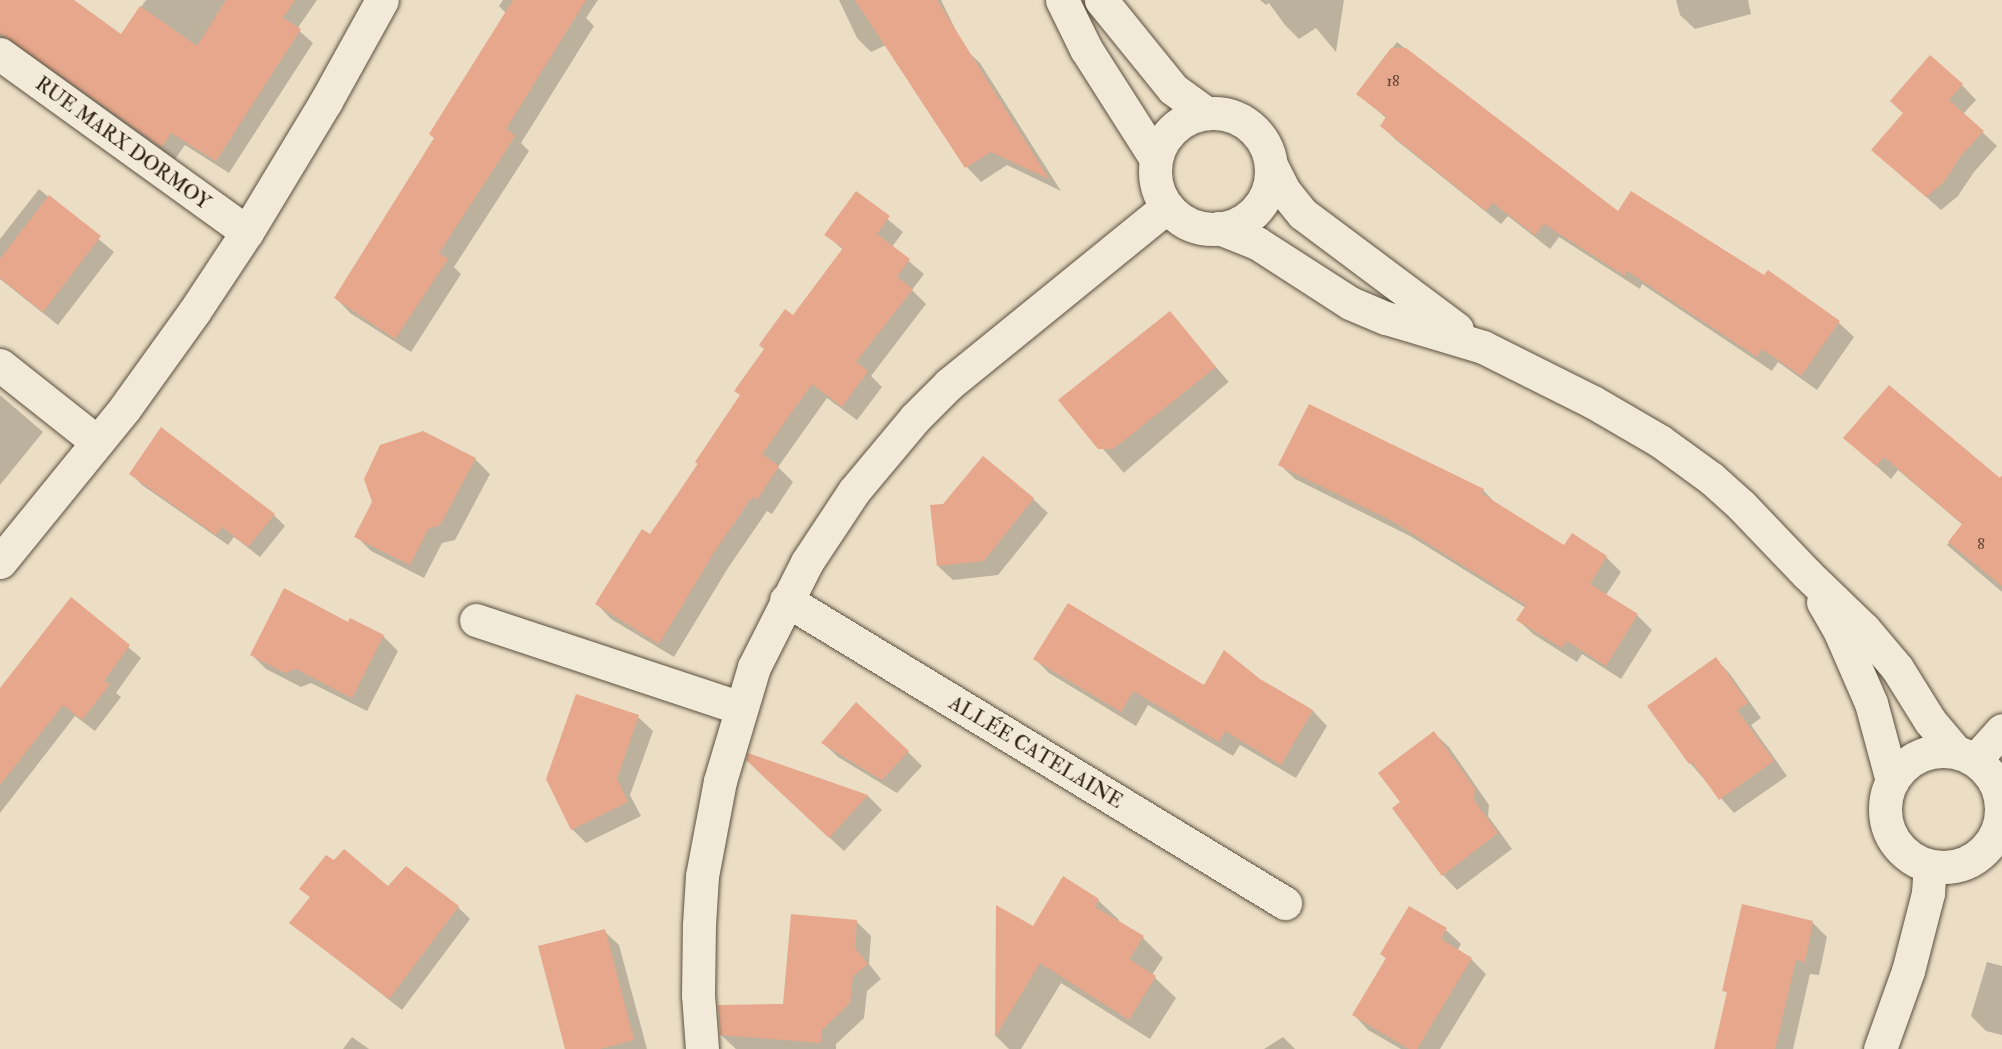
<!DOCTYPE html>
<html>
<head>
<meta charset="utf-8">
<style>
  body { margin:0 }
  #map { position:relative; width:2002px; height:1049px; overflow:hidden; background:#ebdec5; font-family:"IM FELL Double Pica",serif }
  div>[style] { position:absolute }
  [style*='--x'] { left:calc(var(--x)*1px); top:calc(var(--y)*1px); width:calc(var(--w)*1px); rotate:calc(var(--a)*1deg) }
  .shadow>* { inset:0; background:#0003; transform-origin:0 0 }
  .building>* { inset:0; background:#e6a78c }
  .roads { filter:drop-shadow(0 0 2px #5b503f) drop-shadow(0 0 2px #5b503f) }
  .minor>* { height:33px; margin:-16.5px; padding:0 16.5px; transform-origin:16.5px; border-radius:16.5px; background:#f2ead9 }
  .minor>.ring { margin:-16.5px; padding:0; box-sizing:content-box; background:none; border:33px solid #f2ead9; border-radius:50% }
  span { translate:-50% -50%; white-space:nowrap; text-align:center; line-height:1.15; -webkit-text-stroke:5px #f2ead9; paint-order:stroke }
  .number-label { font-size:16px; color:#5a4230 }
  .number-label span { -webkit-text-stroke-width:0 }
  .street-label { font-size:20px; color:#2b2012 }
</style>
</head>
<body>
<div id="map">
  <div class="shadow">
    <i style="clip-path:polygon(0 0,72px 0,121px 36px,146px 0,317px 0,297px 29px,313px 43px,229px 173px,185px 145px,175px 159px,13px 44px,0 54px)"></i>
    <i style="clip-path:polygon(503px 0,598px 0,586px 18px,594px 26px,521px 143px,529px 151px,454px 267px,461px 274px,411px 352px,350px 313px,336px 298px,435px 139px,506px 13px,499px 6px)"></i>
    <i style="clip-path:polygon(839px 0,941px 0,965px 49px,980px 63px,1061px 191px,1007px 165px,981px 182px,967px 167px,886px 45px,871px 52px,857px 38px)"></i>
    <i style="clip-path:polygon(1260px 0,1344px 0,1336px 52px,1316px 28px,1299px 39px,1285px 25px,1269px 3px,1266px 5px)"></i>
    <i style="clip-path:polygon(1676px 0,1748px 0,1751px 14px,1695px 29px,1680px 15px)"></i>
    <i style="clip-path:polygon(1397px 42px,1619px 213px,1764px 277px,1768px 272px,1839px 323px,1854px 337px,1817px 390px,1778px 362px,1772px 371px,1642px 284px,1640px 289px,1559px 237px,1550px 249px,1508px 216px,1501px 224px,1396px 140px,1382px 126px,1387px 119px,1358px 93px)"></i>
    <i style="clip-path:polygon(1962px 85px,1976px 100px,1963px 114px,1997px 146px,1974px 172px,1958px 196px,1941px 210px,1873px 150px)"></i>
    <i style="clip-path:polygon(39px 189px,114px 252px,58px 325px,0 279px,0 239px)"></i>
    <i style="clip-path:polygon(857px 194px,903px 232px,892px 247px,924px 274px,912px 290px,926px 304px,871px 376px,882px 387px,857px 420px,827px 398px,778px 467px,793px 482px,772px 514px,767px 511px,728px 568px,674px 657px,611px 619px,597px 604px,651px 536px,793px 317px,843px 250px,826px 234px)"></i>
    <i style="left:1169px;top:313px;width:91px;height:139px;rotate:49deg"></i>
    <i style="clip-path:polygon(0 395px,43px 432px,0 485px)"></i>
    <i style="clip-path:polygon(1845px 438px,2002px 482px,2002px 592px,1947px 545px,1963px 525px,1898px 470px,1891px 479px)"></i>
    <i style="clip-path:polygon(475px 459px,490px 474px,455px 540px,442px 543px,424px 578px,371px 551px,356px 536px)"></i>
    <i style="clip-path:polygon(1280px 465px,1483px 490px,1497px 505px,1564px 547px,1572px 535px,1606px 557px,1621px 572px,1606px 595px,1637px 615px,1652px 630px,1621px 679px,1582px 654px,1577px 662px,1533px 634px,1518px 620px,1526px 608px,1410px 536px,1295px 479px)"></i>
    <i style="clip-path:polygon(131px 473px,274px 515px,285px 526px,260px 557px,234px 537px,228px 545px,142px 485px)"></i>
    <i style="clip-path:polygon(1033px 499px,1048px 513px,998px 575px,953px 580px,938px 566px)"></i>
    <i style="clip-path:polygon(71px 599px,141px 658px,116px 693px,121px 697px,95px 731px,75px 716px,0 813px,0 690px)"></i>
    <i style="clip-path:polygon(351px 620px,383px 636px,398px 651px,367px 711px,311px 683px,301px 687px,266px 669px,251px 654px,349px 624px)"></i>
    <i style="clip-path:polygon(1035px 659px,1204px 687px,1259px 680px,1313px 711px,1327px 726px,1296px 778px,1240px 745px,1233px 756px,1148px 705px,1136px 726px,1049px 673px)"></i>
    <i style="clip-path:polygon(1716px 659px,1730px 674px,1761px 718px,1751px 725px,1787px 776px,1734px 813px,1690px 763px,1649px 706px)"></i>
    <i style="clip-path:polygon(638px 717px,653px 731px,630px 795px,641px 816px,586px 843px,572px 829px)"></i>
    <i style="clip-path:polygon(1434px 733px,1449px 747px,1489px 805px,1488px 816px,1512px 849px,1457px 890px,1443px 875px,1402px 802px)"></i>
    <i style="clip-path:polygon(823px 743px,908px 752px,922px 766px,897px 793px,838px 757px)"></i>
    <i style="clip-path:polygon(749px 755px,868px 796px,882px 810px,844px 851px,762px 775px)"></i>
    <i style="clip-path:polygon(301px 889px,458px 907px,470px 919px,402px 1010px,291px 923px,311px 898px)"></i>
    <i style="clip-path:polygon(1098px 900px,1119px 920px,1118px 922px,1143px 938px,1163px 958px,1152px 975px,1176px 998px,1150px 1039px,1061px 983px,1021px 1049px,1009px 1049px,996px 1036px,998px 908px,1033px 928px)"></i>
    <i style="clip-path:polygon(1410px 908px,1446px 930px,1461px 944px,1457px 951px,1471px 959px,1486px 974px,1440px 1049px,1401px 1049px,1368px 1030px,1354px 1015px,1387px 959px,1382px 954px)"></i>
    <i style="clip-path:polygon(856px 921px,871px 936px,869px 964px,881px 979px,867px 991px,864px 1018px,836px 1044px,836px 1049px,736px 1049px,721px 1035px,785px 1006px)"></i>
    <i style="clip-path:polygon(1812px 922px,1827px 937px,1819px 975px,1810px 974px,1793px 1049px,1715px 1049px,1728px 994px,1724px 990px)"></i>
    <i style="clip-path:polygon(604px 931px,619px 945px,647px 1049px,566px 1049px)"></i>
    <i style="clip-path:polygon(1987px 962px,2002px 966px,2002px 1035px,1986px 1031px,1971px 1016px)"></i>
    <i style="clip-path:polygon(352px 1037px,369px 1049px,343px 1049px)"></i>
    <i style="clip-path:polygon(1283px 1037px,1295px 1049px,1264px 1049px)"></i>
  </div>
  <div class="building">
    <i style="clip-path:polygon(0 0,74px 0,121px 34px,140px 6px,197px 46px,226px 0,295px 0,283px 18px,301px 29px,216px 161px,171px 133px,162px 147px,0 33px)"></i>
    <i style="clip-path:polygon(513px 0,586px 0,506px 129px,515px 136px,439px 253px,448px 259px,395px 339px,334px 298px,434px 138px,429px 134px)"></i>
    <i style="clip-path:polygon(855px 0,937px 0,1049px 179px,991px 152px,965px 168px)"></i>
    <i style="clip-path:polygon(1391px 48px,1406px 48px,1618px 211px,1631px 191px,1764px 275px,1768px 270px,1840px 321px,1801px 376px,1762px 349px,1757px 357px,1627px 271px,1625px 276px,1544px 224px,1535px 235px,1493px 203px,1486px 211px,1380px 126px,1386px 117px,1356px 94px)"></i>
    <i style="clip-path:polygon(1930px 55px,1963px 84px,1949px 100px,1984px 131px,1960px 157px,1944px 182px,1926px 197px,1871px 150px,1903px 113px,1890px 101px)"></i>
    <i style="clip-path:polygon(856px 191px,890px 216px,877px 234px,910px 259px,897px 277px,913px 289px,856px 362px,868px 371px,842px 407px,812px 384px,762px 454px,779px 466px,757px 500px,752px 497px,713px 554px,659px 644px,595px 604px,642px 529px,650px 534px,698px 464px,695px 462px,740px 395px,734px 391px,764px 349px,759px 345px,785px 309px,793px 315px,843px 248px,824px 235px)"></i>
    <i style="clip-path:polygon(49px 195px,101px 236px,43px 312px,0 278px,0 259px)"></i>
    <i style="clip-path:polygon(1170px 311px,1216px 367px,1113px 449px,1098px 449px,1058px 400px)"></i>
    <i style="clip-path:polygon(1889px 385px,2000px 478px,2002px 475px,2002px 586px,1948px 542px,1962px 524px,1884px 457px,1876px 466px,1843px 438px)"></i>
    <i style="clip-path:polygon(1309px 404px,1484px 489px,1481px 493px,1564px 545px,1572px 533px,1607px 556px,1590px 584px,1638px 614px,1606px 666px,1567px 641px,1562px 648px,1516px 620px,1526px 605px,1394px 522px,1278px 465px)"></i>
    <i style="clip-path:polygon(161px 427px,275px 514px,248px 547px,222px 527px,216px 535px,129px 474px)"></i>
    <i style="clip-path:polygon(423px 431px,476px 458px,440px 525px,428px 529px,410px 565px,354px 537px,372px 502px,364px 479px,380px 445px)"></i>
    <i style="clip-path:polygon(983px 456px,1034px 498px,984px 561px,937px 566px,930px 505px,943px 504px)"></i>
    <i style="clip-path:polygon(284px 588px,348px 622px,350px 618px,384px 635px,352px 698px,296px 669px,285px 673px,250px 655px)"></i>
    <i style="clip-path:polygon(71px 597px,130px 645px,104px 681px,110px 684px,82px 720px,63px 705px,0 785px,0 688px)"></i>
    <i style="clip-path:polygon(1068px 603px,1204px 685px,1224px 650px,1260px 679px,1313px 710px,1281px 765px,1225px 731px,1219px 742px,1133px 691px,1121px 712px,1033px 659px)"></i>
    <i style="clip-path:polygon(1716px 657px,1748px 703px,1737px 710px,1774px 761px,1719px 800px,1692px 762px,1689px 764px,1647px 706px)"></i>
    <i style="clip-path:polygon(576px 694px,639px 715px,617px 779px,628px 802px,571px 830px,546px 779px)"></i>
    <i style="clip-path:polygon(856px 702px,909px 751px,882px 780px,821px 743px)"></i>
    <i style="clip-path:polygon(1434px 731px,1475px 789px,1474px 800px,1498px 833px,1442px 876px,1392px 808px,1400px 802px,1378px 773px)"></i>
    <i style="clip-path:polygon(748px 753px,868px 795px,829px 838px,746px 760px)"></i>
    <i style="clip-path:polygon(344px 849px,388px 886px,406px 866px,459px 906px,389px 999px,289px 923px,310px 897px,299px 889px,326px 855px,334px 860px)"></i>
    <i style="clip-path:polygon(1063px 876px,1099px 899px,1095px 907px,1144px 936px,1129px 959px,1156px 976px,1129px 1020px,1040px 963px,995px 1037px,996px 905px,1033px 926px)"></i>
    <i style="clip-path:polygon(1742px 904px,1813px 921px,1805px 962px,1796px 960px,1775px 1049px,1714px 1049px,1727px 992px,1722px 991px)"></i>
    <i style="clip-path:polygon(1409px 906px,1447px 928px,1441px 939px,1472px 958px,1417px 1049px,1409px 1049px,1352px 1015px,1386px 958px,1380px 954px)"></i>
    <i style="clip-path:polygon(791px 914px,857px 920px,855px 948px,868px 964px,853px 976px,850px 1003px,822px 1030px,821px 1043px,720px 1035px,718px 1005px,783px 1004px)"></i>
    <i style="clip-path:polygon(605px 929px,634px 1040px,600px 1049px,565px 1049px,538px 946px)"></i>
  </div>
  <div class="roads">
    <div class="minor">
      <i style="--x:1062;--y:0;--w:55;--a:63.9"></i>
      <i style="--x:1086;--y:49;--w:130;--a:57.5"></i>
      <i style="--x:1101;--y:0;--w:114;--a:51"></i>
      <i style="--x:1173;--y:89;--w:41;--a:36"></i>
      <i style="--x:0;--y:54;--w:304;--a:35.8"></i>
      <i class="ring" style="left:1155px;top:113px;width:83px;height:83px"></i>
      <i style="--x:1271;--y:165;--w:30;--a:63"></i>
      <i style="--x:1285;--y:192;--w:28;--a:51"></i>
      <i style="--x:1303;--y:214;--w:192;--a:36.8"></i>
      <i style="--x:1219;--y:228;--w:41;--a:21.5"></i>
      <i style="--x:1257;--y:243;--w:111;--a:32.8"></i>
      <i style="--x:1350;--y:303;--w:39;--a:23"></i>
      <i style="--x:1386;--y:318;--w:101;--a:16.6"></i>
      <i style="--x:1483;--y:347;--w:123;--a:26.6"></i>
      <i style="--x:1593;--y:402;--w:78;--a:30.2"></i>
      <i style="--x:1660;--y:441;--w:63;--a:36"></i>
      <i style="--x:1711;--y:478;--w:40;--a:42"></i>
      <i style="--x:1741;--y:505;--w:95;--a:46.3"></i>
      <i style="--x:1807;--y:574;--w:79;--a:44"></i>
      <i style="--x:1864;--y:629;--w:51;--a:49.8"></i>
      <i style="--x:1897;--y:668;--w:62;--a:58.1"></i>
      <i style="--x:1930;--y:721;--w:40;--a:50"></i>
      <i style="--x:0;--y:365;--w:124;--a:38.4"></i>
      <i style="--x:0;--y:562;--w:198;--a:-50.9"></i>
      <i style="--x:125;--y:408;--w:118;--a:-54.3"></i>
      <i style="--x:194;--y:312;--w:96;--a:-56.5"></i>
      <i style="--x:247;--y:232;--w:153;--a:-58.9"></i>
      <i style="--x:326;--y:101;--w:115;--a:-61"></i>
      <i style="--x:786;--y:600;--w:584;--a:31.27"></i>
      <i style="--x:1823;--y:602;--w:34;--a:60"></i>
      <i style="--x:1840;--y:632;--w:77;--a:66.4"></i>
      <i style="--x:1871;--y:703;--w:81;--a:74.9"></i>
      <i style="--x:476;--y:620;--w:279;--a:18.4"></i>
      <i class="ring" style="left:1885px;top:751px;width:83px;height:83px"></i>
      <i style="--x:1975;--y:760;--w:40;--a:-48"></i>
      <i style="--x:702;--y:1049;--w:54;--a:-94.2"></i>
      <i style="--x:698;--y:995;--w:70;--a:-89.2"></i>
      <i style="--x:699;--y:925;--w:49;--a:-86.5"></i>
      <i style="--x:702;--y:876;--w:97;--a:-79.3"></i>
      <i style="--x:720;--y:781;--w:119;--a:-73.4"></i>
      <i style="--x:754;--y:667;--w:118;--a:-63.2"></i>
      <i style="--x:807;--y:562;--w:85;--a:-56.5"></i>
      <i style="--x:854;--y:491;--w:95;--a:-50.1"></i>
      <i style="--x:915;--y:418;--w:48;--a:-45"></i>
      <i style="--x:949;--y:384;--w:281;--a:-39.1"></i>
      <i style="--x:1880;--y:1049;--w:83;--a:-70.3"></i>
      <i style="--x:1908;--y:971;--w:81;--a:-75.6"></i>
      <i style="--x:1928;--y:893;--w:27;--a:-86"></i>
    </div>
  </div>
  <div class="number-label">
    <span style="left:1393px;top:81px">18</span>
    <span style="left:1981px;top:544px">8</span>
  </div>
  <div class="street-label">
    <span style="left:123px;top:143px;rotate:36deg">RUE MARX DORMOY</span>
    <span style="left:1036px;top:752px;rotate:31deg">ALLÉE CATELAINE</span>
  </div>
</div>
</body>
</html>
